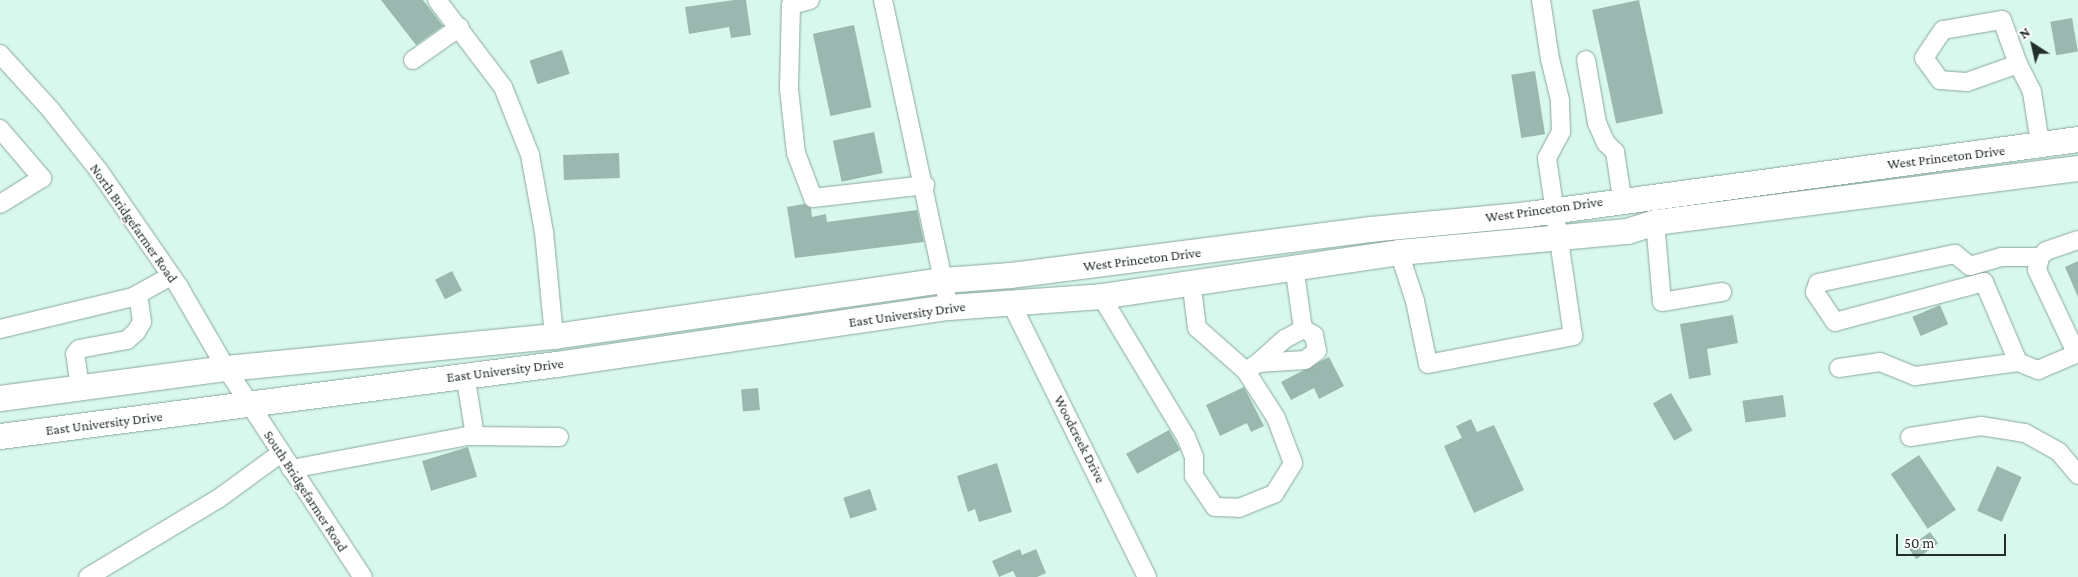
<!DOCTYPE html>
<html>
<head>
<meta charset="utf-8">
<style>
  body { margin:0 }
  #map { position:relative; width:2078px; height:577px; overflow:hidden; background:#d8f8ee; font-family:"Crimson Pro",serif }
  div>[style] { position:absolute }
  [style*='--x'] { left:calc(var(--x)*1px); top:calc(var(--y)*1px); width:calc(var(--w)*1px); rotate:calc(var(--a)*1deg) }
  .building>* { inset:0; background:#9ab8af; transform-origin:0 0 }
  .roads { filter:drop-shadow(0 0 1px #8aa79f) drop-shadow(0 0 1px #8aa79f) }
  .minor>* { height:18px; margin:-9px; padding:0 9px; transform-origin:9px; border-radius:9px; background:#fff }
  .highway>* { height:25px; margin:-12.5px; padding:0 12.5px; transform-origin:12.5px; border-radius:12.5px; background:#fff }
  span { translate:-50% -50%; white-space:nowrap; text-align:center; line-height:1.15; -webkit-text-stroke:4px #fff; paint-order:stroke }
  .street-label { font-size:14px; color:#232f2c }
  .north { position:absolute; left:2008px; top:20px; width:50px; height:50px; -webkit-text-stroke:4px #fff; paint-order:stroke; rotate:325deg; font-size:14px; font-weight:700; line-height:20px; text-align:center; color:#232f2c }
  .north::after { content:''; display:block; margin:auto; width:18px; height:22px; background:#232f2c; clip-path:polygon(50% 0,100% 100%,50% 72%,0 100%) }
  .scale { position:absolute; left:1896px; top:534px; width:110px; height:22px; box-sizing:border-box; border:2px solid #232f2c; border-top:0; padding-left:6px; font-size:15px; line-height:18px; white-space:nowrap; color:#232f2c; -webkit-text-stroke:4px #fff; paint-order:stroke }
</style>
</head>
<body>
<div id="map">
  <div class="building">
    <i style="clip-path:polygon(381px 0,423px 0,443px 26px,416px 45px)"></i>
    <i style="clip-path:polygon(734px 0,746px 0,751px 35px,731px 38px,729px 27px,689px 34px,685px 7px)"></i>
    <i style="left:1639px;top:0;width:116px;height:48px;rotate:78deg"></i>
    <i style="left:2072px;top:18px;width:34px;height:22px;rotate:80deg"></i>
    <i style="left:854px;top:25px;width:84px;height:42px;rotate:78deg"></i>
    <i style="left:562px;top:50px;width:25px;height:34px;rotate:72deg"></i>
    <i style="left:1535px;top:71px;width:64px;height:24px;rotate:81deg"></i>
    <i style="left:874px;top:132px;width:42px;height:42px;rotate:78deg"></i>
    <i style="left:619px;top:153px;width:25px;height:56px;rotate:88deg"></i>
    <i style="clip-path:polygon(804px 204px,811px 208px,812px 217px,826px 214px,827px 222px,917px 210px,924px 242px,795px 258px,787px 207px)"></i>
    <i style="clip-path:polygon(2078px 261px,2078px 297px,2065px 267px)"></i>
    <i style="left:452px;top:271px;width:22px;height:19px;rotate:63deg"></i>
    <i style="left:1940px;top:305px;width:21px;height:30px;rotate:67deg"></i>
    <i style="clip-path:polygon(1733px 315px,1738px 343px,1707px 349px,1711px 375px,1689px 379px,1680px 324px)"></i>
    <i style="clip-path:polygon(1329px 357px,1344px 386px,1319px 399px,1314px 388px,1291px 400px,1281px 382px)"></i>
    <i style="clip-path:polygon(1244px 387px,1264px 426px,1251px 432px,1247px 423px,1220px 436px,1206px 405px)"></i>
    <i style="left:758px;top:388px;width:22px;height:17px;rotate:85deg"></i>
    <i style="left:1671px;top:393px;width:43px;height:21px;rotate:60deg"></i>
    <i style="left:1783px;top:395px;width:22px;height:41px;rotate:82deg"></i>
    <i style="clip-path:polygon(1471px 419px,1477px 432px,1494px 425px,1524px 490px,1474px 513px,1444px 446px,1462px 438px,1456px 426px)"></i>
    <i style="left:1169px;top:430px;width:23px;height:49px;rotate:61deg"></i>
    <i style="left:468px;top:447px;width:31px;height:48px;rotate:73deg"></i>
    <i style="left:1919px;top:455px;width:66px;height:34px;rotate:56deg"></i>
    <i style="clip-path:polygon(997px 463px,1012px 512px,979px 522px,975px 509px,968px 512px,957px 476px)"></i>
    <i style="left:1997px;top:466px;width:27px;height:49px;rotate:24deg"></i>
    <i style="left:870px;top:489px;width:22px;height:28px;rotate:72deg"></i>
    <i style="left:1930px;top:532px;width:14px;height:27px;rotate:54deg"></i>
    <i style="clip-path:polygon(1020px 549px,1022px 555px,1036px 549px,1046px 573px,1037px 577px,1016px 577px,1013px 571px,999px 577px,992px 561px)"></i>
  </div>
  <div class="roads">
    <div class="minor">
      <i style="--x:437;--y:0;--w:109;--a:52.8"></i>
      <i style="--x:503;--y:87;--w:73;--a:68.3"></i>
      <i style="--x:530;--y:155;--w:78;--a:79.7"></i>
      <i style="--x:544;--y:232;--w:104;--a:84.5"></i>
      <i style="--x:810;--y:0;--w:20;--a:165"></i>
      <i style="--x:791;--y:5;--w:84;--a:91.4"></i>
      <i style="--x:789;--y:89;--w:64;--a:83.8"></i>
      <i style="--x:796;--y:153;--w:48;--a:69.3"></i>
      <i style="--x:813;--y:198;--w:113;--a:-6.6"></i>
      <i style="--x:883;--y:0;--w:314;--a:77.9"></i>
      <i style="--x:0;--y:54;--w:74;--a:47.7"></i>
      <i style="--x:50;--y:109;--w:79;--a:51.7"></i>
      <i style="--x:99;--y:171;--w:141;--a:55.4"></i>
      <i style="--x:179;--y:287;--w:94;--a:59.9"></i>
      <i style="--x:226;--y:368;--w:250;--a:56.8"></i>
      <i style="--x:413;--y:60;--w:57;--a:-35.1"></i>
      <i style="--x:1586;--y:60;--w:64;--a:80.1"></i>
      <i style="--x:1597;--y:123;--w:22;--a:66"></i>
      <i style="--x:1606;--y:143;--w:13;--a:45"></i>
      <i style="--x:1615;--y:152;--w:47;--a:81.3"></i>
      <i style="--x:2018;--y:64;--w:54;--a:160.6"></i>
      <i style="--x:1967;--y:82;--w:27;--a:-176"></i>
      <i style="--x:1940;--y:80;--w:27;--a:-126"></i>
      <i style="--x:1924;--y:58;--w:34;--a:-56"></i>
      <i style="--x:1943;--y:30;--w:60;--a:-9.6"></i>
      <i style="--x:2002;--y:20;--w:47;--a:70"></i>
      <i style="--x:2018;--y:64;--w:31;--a:63"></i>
      <i style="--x:2032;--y:92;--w:52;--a:81.1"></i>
      <i style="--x:0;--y:129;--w:65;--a:49.4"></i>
      <i style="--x:42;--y:178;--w:49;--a:148.2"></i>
      <i style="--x:1655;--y:222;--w:80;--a:85"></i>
      <i style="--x:1662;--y:302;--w:61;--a:-9.5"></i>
      <i style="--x:2078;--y:240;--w:34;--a:161"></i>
      <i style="--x:2046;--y:251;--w:8;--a:135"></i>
      <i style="--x:2040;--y:257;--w:13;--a:103"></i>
      <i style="--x:2037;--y:270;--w:84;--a:64.7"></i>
      <i style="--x:2073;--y:346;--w:5;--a:22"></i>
      <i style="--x:1399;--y:252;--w:52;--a:71.9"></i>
      <i style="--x:1415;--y:301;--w:64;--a:78.3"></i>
      <i style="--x:1428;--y:364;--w:148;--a:-10.9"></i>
      <i style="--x:1573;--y:336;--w:180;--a:-98.3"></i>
      <i style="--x:1547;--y:158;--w:30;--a:-62"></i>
      <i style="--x:1561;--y:132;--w:32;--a:-92"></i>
      <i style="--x:1560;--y:100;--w:42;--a:-103.7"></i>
      <i style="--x:1550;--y:59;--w:60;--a:-98.7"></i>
      <i style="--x:1101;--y:296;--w:165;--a:58.9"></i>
      <i style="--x:1186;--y:437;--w:22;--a:68"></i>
      <i style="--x:1194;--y:457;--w:19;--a:90"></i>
      <i style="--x:1194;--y:476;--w:37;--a:56"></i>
      <i style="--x:1215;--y:507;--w:24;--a:2"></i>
      <i style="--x:1239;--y:508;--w:38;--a:-22"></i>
      <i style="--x:1274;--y:494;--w:36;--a:-58"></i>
      <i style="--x:1293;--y:463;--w:48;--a:-110.7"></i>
      <i style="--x:1276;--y:418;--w:56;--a:-122.6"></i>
      <i style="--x:1246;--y:371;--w:65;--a:-138.7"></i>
      <i style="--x:1197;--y:328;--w:48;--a:-97.1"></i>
      <i style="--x:1011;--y:303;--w:306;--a:63.6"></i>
      <i style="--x:0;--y:329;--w:137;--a:-13.5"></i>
      <i style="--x:133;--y:297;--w:43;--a:-28.9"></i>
      <i style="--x:2018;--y:362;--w:22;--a:22"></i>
      <i style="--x:2038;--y:370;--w:43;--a:-23"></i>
      <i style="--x:1258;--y:363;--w:36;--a:-42"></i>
      <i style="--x:1285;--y:339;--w:21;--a:-29"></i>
      <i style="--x:1839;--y:368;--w:41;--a:-8.3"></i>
      <i style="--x:1880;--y:362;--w:38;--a:22"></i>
      <i style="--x:1915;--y:376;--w:104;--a:-7.7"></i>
      <i style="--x:2018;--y:362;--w:87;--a:-113"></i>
      <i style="--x:1984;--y:282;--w:154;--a:165"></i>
      <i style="--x:1835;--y:322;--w:36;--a:-124"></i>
      <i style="--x:1815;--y:292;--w:9;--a:-72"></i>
      <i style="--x:1818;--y:283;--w:140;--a:-12"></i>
      <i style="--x:1955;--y:254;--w:19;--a:39"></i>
      <i style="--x:1970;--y:266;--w:33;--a:-16"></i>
      <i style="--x:2002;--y:257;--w:38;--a:0"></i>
      <i style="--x:1246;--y:371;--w:14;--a:-34"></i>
      <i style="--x:1258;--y:363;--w:47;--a:-3.7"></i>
      <i style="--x:1305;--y:360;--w:15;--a:-37"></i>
      <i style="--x:1317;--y:351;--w:16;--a:-101"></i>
      <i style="--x:1314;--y:335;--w:13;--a:-151"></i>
      <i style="--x:1303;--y:329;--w:64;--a:-98.1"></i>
      <i style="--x:465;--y:374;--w:63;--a:80.8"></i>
      <i style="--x:80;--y:388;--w:34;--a:-98"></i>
      <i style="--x:75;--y:354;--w:6;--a:-51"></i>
      <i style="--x:79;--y:349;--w:49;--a:-10.6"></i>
      <i style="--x:127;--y:340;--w:12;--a:-42"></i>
      <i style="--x:136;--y:332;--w:12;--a:-59"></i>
      <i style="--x:142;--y:322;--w:28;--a:-98"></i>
      <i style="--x:1910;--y:437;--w:72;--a:-8.8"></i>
      <i style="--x:1981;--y:426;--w:45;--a:9"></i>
      <i style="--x:2025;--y:433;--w:39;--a:29"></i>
      <i style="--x:2059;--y:452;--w:30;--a:50"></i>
      <i style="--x:291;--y:469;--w:179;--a:-10.6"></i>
      <i style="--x:467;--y:436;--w:92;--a:0.6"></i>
      <i style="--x:88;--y:577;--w:152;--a:-31"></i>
      <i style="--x:218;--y:499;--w:78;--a:-36.1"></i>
    </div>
    <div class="highway">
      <i style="--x:0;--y:398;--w:228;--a:-7.6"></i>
      <i style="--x:226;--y:368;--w:330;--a:-5.6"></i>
      <i style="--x:554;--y:336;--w:393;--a:-8.2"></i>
      <i style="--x:943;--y:280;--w:67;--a:-4.3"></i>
      <i style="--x:1010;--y:275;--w:363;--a:-7.3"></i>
      <i style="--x:1370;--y:229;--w:159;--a:-5.4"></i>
      <i style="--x:1528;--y:214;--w:555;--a:-7.77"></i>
      <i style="--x:0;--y:436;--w:561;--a:-7.38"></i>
      <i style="--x:556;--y:364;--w:397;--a:-8.3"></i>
      <i style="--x:949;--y:307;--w:152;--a:-4.1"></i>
      <i style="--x:1101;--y:296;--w:301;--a:-8.4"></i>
      <i style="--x:1399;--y:252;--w:229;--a:-5.3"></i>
      <i style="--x:1627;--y:231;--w:29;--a:-18"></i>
      <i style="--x:1655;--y:222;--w:426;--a:-7.3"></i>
    </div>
  </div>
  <div class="street-label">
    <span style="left:1946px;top:157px;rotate:-7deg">West Princeton Drive</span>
    <span style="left:1544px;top:209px;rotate:-8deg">West Princeton Drive</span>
    <span style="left:134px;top:223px;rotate:55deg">North Bridgefarmer Road</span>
    <span style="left:1142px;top:259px;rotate:-7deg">West Princeton Drive</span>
    <span style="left:907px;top:314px;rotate:-8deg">East University Drive</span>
    <span style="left:505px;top:370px;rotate:-7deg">East University Drive</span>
    <span style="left:104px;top:423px;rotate:-7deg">East University Drive</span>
    <span style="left:1080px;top:439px;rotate:63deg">Woodcreek Drive</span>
    <span style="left:306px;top:491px;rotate:57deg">South Bridgefarmer Road</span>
  </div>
  <div class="north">N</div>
  <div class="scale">50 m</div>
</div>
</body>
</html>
